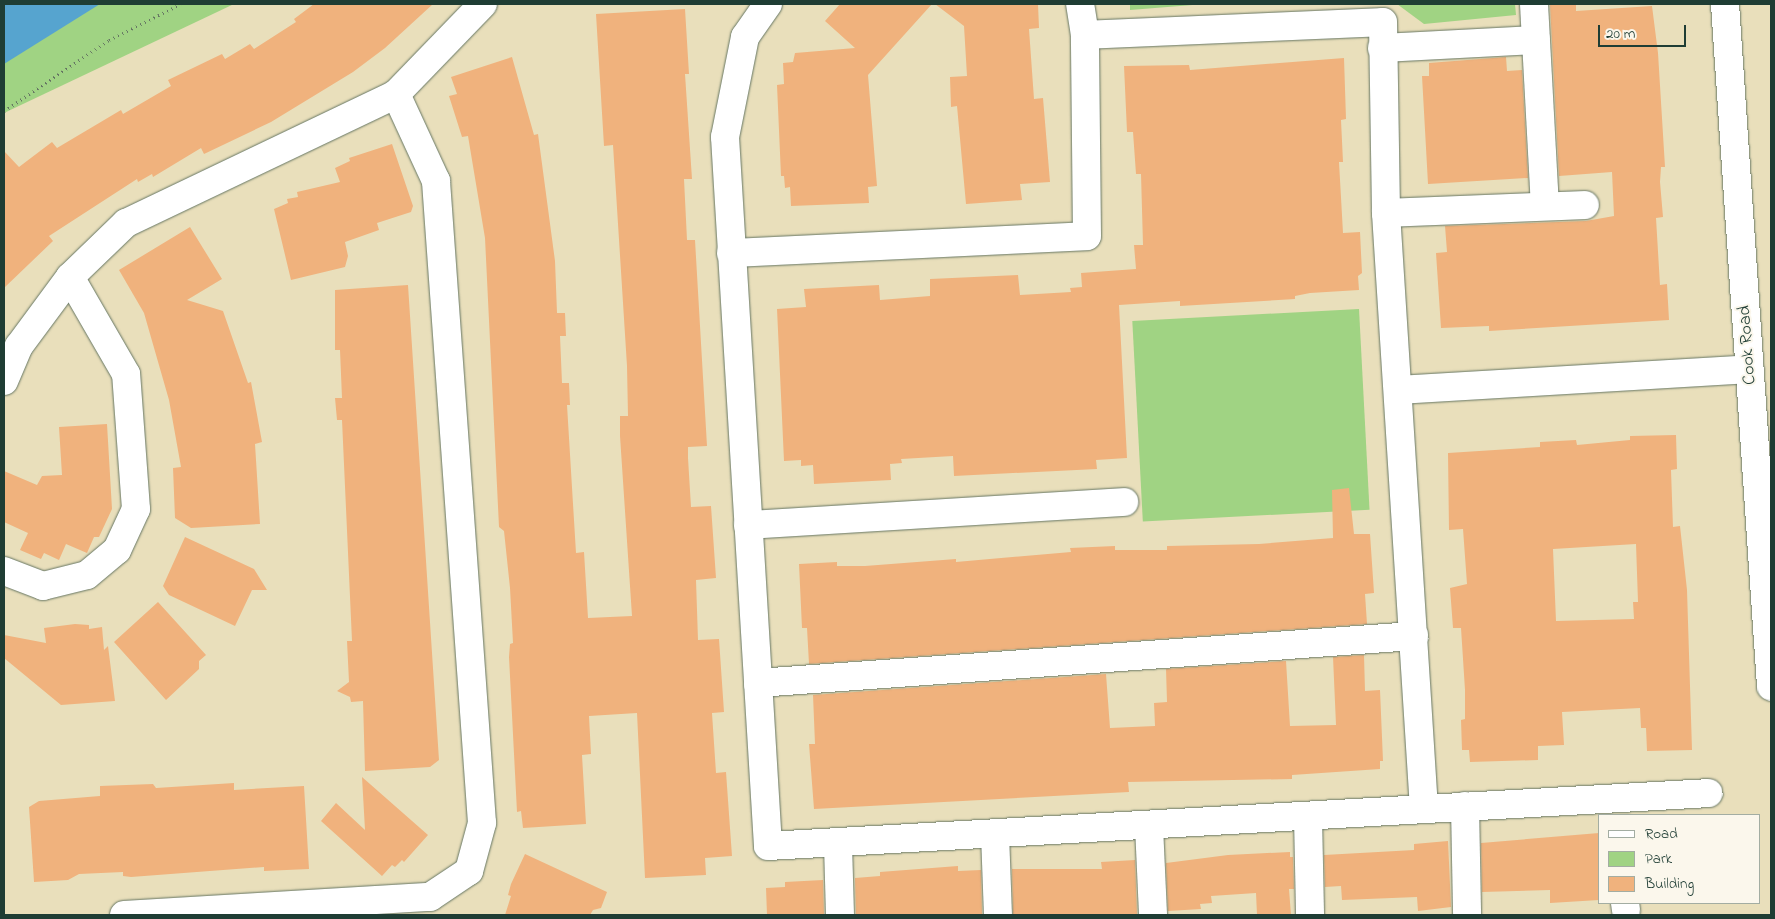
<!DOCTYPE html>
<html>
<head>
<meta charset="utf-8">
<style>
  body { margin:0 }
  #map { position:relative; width:1775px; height:919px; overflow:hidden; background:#e9dfbb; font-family:"Indie Flower",sans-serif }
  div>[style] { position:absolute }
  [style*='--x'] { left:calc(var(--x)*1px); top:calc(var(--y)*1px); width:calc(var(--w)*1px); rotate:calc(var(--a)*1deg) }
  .green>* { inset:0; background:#a0d383; transform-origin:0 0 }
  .water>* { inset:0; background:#56a4cf }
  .building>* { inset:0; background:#f0b27d }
  .path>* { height:3px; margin-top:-1.5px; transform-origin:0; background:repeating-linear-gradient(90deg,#667663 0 1px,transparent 0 5px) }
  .roads { filter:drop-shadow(0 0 1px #667663) drop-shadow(0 0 1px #667663) }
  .minor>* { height:28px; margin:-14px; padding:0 14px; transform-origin:14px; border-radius:14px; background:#fff }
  span { translate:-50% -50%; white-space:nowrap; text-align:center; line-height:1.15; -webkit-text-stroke:4px #fbf7ec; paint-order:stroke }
  .street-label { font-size:18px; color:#1f3d34 }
  .frame { position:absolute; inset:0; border:5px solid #1f3d34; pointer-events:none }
  .legend { position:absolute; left:1598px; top:814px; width:162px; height:90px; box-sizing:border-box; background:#fbf7ec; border:1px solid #a3ada2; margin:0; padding:6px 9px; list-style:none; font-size:15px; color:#1f3d34 }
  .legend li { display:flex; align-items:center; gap:10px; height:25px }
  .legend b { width:25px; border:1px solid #a3ada2 }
  .scale { position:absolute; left:1598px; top:25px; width:88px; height:22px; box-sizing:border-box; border:2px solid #1f3d34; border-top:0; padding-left:6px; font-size:15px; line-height:18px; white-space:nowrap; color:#1f3d34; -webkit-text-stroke:4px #fbf7ec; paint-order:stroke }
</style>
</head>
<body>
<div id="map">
  <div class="green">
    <i style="clip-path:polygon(4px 4px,234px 4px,4px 113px)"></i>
    <i style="clip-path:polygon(1130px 4px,1205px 4px,1130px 10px)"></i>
    <i style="clip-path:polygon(1397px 4px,1515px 4px,1516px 15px,1424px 24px)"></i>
    <i style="left:1359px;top:309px;width:201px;height:227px;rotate:87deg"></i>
  </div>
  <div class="water">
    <i style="clip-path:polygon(4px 4px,100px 4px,4px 64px)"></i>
  </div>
  <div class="building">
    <i style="clip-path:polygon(314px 4px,433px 4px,385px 48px,353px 72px,271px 122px,204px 154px,201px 148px,153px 177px,152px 174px,138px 182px,137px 179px,49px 236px,53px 241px,4px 288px,4px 151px,19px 167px,52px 142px,57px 148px,121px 110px,123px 114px,171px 86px,168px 80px,222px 54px,225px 59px,250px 44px,254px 49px,296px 22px,294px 19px)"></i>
    <i style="clip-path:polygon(840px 4px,932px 4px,868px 75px,877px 186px,868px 187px,869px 203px,791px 206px,790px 187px,785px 188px,784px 176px,781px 176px,777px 85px,784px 84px,783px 63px,793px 62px,795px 53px,855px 48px,825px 21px)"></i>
    <i style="clip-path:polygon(935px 4px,1038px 4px,1039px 28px,1029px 29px,1034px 99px,1043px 98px,1050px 182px,1020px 184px,1022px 200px,966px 204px,957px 106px,951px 107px,950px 77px,967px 76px,964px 26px)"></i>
    <i style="clip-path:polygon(1550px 4px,1576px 4px,1576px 11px,1652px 6px,1658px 53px,1665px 167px,1661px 167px,1660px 182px,1663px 217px,1656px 218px,1660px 285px,1667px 284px,1669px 320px,1489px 331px,1489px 326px,1441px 328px,1436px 253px,1447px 252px,1445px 226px,1586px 221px,1614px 216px,1612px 172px,1559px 176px)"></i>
    <i style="clip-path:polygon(685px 9px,689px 74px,685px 74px,692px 179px,684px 179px,687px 240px,695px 240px,707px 446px,688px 447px,688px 458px,691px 507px,711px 506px,716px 578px,696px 580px,698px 640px,719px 639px,724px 712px,712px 713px,716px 773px,726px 772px,732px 856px,705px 858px,706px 875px,645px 878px,637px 713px,589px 716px,591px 754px,582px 755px,586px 824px,523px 828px,521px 811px,517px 812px,509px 657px,510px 644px,513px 643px,510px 588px,504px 531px,499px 527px,485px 238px,468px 136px,462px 137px,449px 96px,457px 94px,451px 77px,512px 57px,534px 135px,538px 134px,555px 261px,557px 313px,565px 313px,566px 336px,560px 336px,562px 383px,569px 383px,570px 405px,567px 405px,576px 553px,584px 552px,588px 618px,632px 616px,620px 436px,620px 416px,628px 416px,627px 366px,613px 145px,604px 146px,596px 14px)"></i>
    <i style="clip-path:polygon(1506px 57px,1507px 71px,1522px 70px,1528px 178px,1428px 184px,1422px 76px,1429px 76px,1429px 63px)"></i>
    <i style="clip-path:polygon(1344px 58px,1346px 119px,1341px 120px,1343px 162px,1339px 162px,1343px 233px,1360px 232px,1362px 273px,1358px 276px,1359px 290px,1310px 293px,1295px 296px,1295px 299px,1180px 306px,1180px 301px,1119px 305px,1127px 458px,1096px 460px,1097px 469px,954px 476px,953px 456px,901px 459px,902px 463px,890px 464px,891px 480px,814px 484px,813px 465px,801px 466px,801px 460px,784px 461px,777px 309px,806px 307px,804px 289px,879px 285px,880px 300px,930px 296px,930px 279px,1018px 275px,1020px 295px,1071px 292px,1070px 288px,1082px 287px,1081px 273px,1136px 269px,1134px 245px,1143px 245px,1141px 174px,1136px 174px,1133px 132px,1127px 132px,1124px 66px,1189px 65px,1190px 70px)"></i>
    <i style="clip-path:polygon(392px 144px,413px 206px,411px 212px,377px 223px,379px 230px,345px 242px,348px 256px,345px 267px,291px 280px,274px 209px,288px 203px,287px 199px,298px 197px,297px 192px,340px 182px,335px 168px,350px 161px,349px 158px)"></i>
    <i style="clip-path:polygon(190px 227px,222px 279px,187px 300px,223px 311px,248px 383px,251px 382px,262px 442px,255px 444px,260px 524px,191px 528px,175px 518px,173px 468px,181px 467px,169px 400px,144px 313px,119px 270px)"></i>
    <i style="clip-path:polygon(408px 285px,439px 760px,430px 767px,365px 771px,363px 701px,351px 702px,350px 697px,337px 691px,349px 682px,347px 641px,352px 641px,342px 420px,337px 420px,335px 398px,342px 398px,340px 350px,335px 350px,335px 290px)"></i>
    <i style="clip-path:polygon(107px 424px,112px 509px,99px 537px,94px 537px,87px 553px,66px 544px,59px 560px,44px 553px,41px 559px,20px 550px,28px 533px,4px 522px,4px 471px,37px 485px,42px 476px,62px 475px,59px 427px)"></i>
    <i style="clip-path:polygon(evenodd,1676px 435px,1677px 469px,1671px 470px,1673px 527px,1680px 526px,1687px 590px,1692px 750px,1647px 751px,1646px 728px,1641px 728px,1640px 708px,1562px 712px,1564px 745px,1538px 746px,1538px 760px,1470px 762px,1469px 750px,1462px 750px,1461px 720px,1465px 719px,1465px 690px,1461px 628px,1453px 628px,1450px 588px,1467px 584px,1463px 529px,1449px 530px,1448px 453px,1540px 447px,1540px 442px,1576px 440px,1577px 445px,1630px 440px,1630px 436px,1676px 435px,1636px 544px,1638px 602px,1633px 602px,1634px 619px,1556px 621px,1553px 549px,1636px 544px)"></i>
    <i style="clip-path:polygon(1349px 488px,1354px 534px,1370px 534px,1374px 593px,1365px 594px,1367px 624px,809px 664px,807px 628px,802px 628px,799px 564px,837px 562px,837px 566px,865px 566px,956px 559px,956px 562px,1071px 552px,1070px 548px,1115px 546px,1115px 550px,1167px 550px,1167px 546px,1259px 544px,1333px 538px,1332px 490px)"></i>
    <i style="clip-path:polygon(185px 537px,254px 569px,267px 590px,252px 590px,235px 626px,169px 595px,163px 586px)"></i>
    <i style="clip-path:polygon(158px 602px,206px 655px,199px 661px,199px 669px,166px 700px,114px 642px)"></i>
    <i style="clip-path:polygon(75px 624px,89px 625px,89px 629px,102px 627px,104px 650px,108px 646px,115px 701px,61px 705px,4px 658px,4px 635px,46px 643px,44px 628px)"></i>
    <i style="clip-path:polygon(1364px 655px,1365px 691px,1380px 690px,1383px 761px,1380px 761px,1380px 769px,1292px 775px,1292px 779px,1128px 782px,1129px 792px,814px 809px,809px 744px,815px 744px,813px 695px,1106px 674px,1110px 728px,1155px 726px,1154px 703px,1167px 702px,1166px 669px,1286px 661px,1290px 726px,1336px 725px,1333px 657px)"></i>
    <i style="clip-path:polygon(362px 777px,428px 835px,404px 862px,402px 860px,395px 867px,392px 865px,382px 876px,321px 821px,336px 803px,365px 830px)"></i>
    <i style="clip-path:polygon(234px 783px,234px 790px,304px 786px,309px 869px,264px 871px,264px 867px,131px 877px,123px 876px,123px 872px,79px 874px,68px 880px,34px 882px,29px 807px,39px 801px,100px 796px,100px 786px,153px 784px,156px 788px)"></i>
    <i style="clip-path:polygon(1599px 833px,1599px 900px,1550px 903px,1550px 890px,1482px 892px,1481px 843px)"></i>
    <i style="clip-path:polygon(1448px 841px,1451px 907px,1418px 911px,1417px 897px,1342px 900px,1341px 886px,1325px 887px,1324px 855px,1414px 850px,1414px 844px)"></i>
    <i style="clip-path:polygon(1290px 852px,1290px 857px,1293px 857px,1294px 889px,1289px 889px,1291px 915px,1257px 915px,1256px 893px,1211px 896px,1212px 903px,1200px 904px,1201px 909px,1168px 911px,1166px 863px,1228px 855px)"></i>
    <i style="clip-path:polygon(525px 854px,607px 892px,601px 908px,593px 910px,590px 915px,505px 915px,511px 896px,508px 895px,511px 884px)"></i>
    <i style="clip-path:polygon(1135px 860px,1137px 915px,1013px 915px,1012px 869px,1102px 869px,1101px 862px)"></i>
    <i style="clip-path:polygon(958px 866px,958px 871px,981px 870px,982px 915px,856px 915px,855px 878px,880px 876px,880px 872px)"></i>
    <i style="clip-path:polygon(823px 880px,824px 915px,767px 915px,766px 888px,785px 887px,785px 882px)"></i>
  </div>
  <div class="path">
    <i style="--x:4;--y:111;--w:127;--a:-34.1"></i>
    <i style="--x:109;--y:40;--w:80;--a:-26.6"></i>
  </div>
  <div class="roads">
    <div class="minor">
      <i style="--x:768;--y:4;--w:40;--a:124.9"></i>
      <i style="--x:745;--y:37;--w:102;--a:101.3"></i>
      <i style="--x:725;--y:137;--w:710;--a:86.53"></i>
      <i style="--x:768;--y:846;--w:942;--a:-3.22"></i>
      <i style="--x:1534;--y:4;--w:202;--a:86.9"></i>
      <i style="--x:1725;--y:4;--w:684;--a:86.14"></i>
      <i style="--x:1085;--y:35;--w:298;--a:-2.5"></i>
      <i style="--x:1383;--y:22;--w:191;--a:89.1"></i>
      <i style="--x:1386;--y:213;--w:597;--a:86.35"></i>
      <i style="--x:1382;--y:48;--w:154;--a:-3"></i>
      <i style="--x:1386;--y:213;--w:199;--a:-2.3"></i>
      <i style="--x:731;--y:253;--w:356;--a:-2.7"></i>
      <i style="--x:1087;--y:236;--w:201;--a:-90.6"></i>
      <i style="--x:1085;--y:35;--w:31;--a:-99"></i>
      <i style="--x:4;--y:381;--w:38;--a:-67"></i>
      <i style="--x:19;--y:346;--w:86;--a:-53.5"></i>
      <i style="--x:70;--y:277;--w:78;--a:-44"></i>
      <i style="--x:126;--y:223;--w:299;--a:-25.5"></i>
      <i style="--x:396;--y:94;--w:125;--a:-46"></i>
      <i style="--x:1399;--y:390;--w:351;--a:-3.4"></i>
      <i style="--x:748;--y:525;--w:377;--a:-3.5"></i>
      <i style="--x:4;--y:571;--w:42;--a:21"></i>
      <i style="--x:43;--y:586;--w:45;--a:-14"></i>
      <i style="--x:87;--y:575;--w:39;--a:-40"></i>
      <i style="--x:117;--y:550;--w:45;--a:-65.1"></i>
      <i style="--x:136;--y:509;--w:135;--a:-94.2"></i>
      <i style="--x:126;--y:374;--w:112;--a:-120"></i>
      <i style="--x:758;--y:683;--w:658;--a:-4.1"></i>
      <i style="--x:1465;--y:806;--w:109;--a:88.9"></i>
      <i style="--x:1308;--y:817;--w:98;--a:88.8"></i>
      <i style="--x:1149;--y:826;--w:89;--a:87.4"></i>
      <i style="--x:995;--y:834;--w:81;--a:87.9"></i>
      <i style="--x:838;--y:844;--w:71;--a:88.4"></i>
      <i style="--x:1625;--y:903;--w:7;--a:82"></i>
      <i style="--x:124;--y:915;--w:307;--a:-3.4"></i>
      <i style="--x:430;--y:897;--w:47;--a:-33.7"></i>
      <i style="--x:469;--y:871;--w:50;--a:-74.8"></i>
      <i style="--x:482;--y:823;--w:644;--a:-94.1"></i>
      <i style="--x:436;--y:181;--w:96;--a:-114.7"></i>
    </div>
  </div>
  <div class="street-label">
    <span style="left:1748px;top:345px;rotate:-94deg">Cook Road</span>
  </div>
  <div class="frame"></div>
  <ul class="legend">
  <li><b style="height:6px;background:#fff"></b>Road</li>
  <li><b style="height:14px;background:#a0d383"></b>Park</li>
  <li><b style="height:14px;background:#f0b27d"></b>Building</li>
  </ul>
  <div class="scale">20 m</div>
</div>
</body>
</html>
